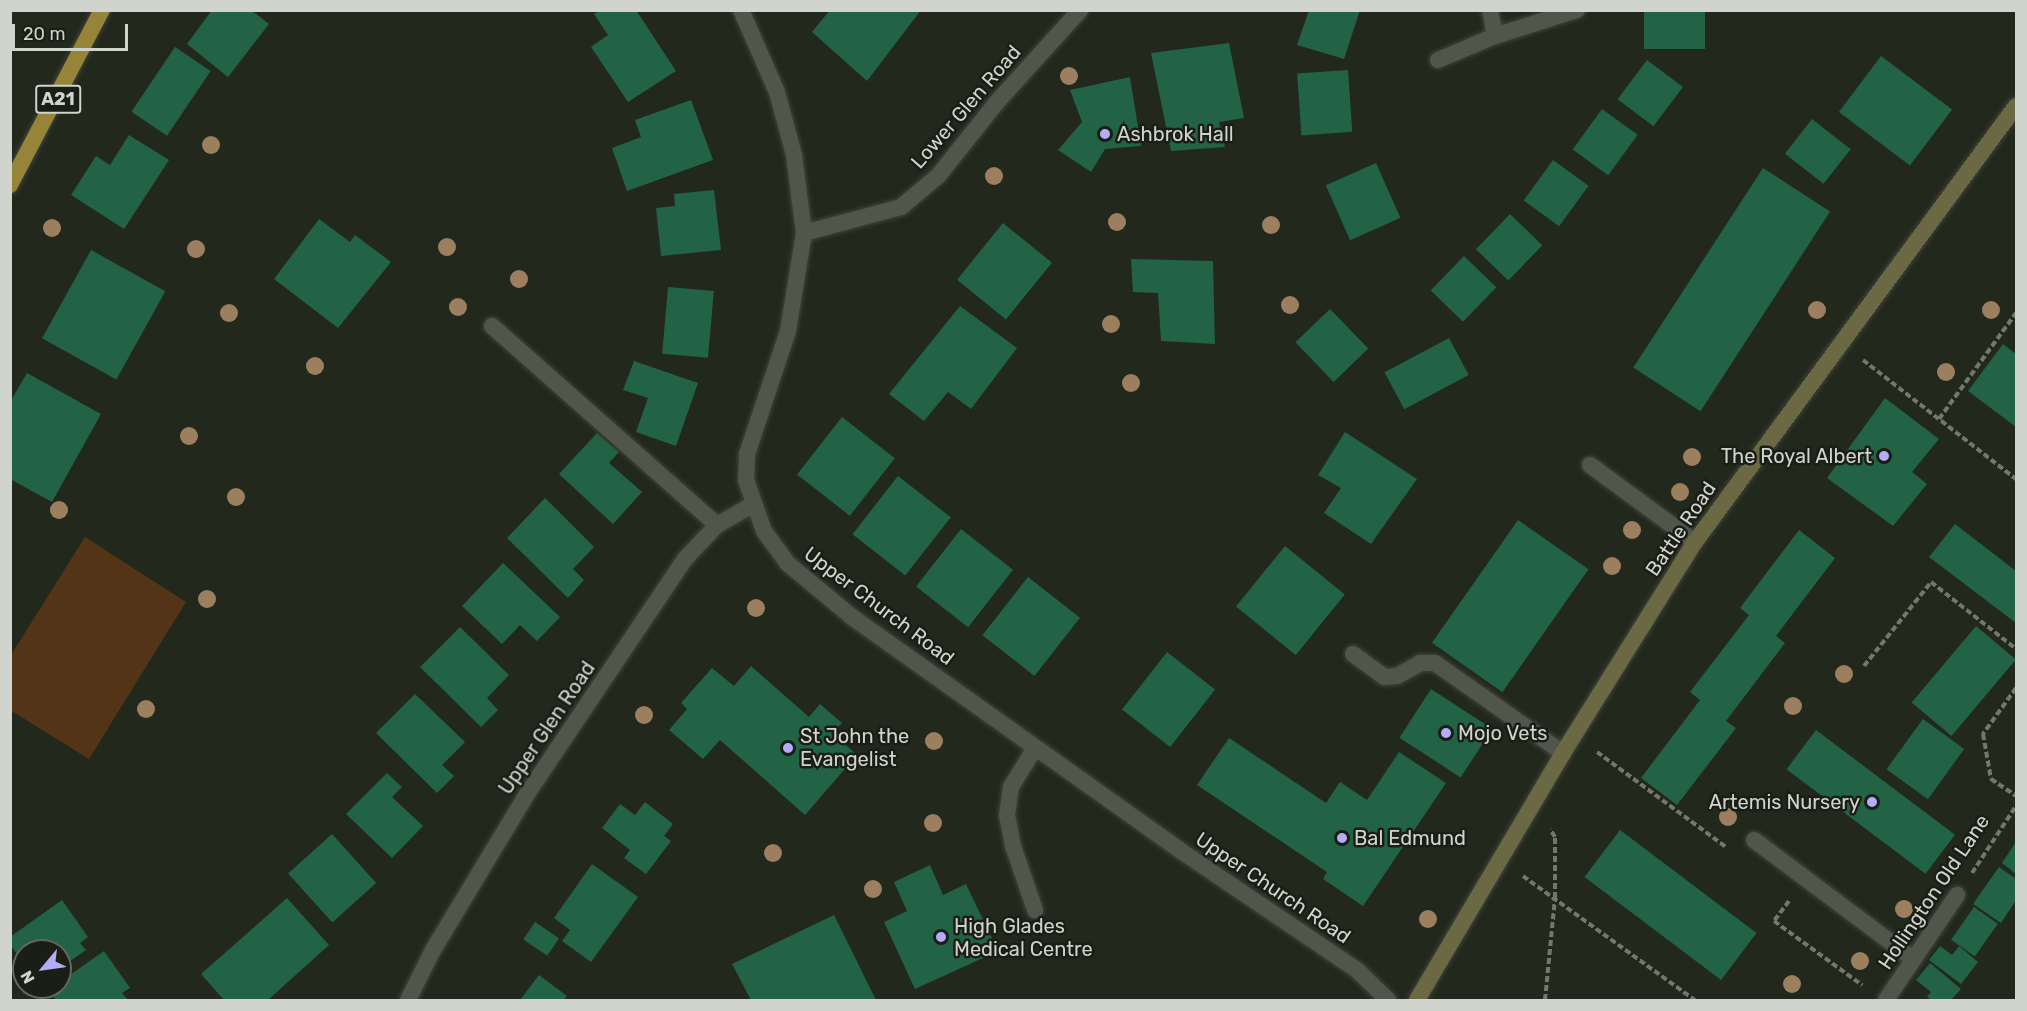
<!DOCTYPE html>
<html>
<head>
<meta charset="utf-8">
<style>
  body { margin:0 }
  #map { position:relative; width:2027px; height:1011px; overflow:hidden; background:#23281d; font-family:Rubik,sans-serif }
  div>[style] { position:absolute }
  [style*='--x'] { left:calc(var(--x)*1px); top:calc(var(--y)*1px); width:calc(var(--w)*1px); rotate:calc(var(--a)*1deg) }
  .green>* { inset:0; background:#533416 }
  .building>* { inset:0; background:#216344; transform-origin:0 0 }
  .path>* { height:4px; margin-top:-2px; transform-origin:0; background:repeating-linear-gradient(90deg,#73776e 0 6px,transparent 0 9px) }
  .roads { filter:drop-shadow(0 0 2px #3f433a) drop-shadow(0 0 2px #3f433a) }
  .service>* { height:16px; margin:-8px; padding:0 8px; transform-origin:8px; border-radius:8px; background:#51564b }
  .minor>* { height:16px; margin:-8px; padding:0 8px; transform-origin:8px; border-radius:8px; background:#51564b }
  .secondary>* { height:16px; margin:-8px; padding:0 8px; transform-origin:8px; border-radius:8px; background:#6b6844 }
  .trunk>* { height:16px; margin:-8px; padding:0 8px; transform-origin:8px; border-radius:8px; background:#968538 }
  .trees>* { width:18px; height:18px; margin:-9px; border-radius:50%; background:#9b7f5e }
  .dots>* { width:16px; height:16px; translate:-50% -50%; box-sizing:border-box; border:3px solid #1a1e14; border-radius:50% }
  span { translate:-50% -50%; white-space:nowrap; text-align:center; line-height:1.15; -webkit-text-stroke:5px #1a1e14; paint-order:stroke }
  .shield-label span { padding:2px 4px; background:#1a1e14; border:2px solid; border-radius:4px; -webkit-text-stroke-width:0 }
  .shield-label { font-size:18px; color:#d1d4cd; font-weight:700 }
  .street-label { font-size:20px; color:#d1d4cd }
  .poi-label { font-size:20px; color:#d1d4cd }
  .left { translate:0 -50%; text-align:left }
  .right { translate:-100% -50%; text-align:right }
  .frame { position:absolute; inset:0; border:12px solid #d1d4cd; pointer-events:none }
  .north { position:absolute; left:12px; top:939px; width:60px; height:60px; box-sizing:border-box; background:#1a1e14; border:2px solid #63675e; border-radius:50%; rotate:241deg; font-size:16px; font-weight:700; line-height:24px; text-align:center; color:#d1d4cd }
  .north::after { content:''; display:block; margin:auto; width:21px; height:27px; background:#b4acf9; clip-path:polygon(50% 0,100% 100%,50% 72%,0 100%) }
  .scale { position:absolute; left:12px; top:24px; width:116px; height:27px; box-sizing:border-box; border:3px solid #d1d4cd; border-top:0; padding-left:8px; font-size:18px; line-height:21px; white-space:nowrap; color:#d1d4cd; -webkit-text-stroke:4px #1a1e14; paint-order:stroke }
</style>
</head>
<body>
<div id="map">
  <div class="green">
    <i style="clip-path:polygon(85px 537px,186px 602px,89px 759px,10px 710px,11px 655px)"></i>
  </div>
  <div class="building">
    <i style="clip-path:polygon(212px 10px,251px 10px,269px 24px,228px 77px,187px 44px)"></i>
    <i style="clip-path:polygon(600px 10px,636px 10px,676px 71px,628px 102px,591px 47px,608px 35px,594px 14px)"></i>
    <i style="clip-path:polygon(830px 10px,921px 10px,867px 81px,812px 32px)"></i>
    <i style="clip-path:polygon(1309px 10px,1360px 10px,1344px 59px,1297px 45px)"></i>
    <i style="left:1644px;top:10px;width:61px;height:39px"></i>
    <i style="clip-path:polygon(1229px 43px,1244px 118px,1219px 122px,1225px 147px,1171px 151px,1151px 53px)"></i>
    <i style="left:175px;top:47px;width:43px;height:78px;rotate:34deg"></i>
    <i style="left:1881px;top:56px;width:89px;height:70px;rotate:37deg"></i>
    <i style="left:1647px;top:60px;width:45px;height:49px;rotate:37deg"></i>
    <i style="left:1348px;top:70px;width:62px;height:51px;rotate:86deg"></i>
    <i style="clip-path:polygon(1130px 77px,1141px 146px,1105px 149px,1091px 172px,1058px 150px,1082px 122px,1070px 90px)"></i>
    <i style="clip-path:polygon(691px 100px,713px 160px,627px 191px,612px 148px,641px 137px,635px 120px)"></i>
    <i style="left:1602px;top:109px;width:44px;height:50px;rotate:36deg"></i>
    <i style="left:1812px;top:119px;width:49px;height:44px;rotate:38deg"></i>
    <i style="clip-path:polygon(129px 135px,169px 160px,124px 229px,71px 195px,96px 156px,110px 165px)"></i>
    <i style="left:1553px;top:160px;width:44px;height:50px;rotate:36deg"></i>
    <i style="left:1376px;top:163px;width:60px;height:55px;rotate:66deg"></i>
    <i style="left:1763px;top:168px;width:80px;height:238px;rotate:33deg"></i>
    <i style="clip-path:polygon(714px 190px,721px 250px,661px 256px,656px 208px,675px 206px,674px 194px)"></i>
    <i style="left:1510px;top:214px;width:45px;height:49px;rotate:44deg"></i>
    <i style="clip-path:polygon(319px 219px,350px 242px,355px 235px,391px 262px,338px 328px,274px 279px)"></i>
    <i style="left:1003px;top:223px;width:63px;height:73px;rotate:39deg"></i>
    <i style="left:91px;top:250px;width:85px;height:101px;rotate:29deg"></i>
    <i style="left:1464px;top:256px;width:45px;height:48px;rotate:44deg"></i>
    <i style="clip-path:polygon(1131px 259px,1213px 261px,1215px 344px,1161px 341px,1158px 293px,1133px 292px)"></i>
    <i style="left:668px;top:287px;width:46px;height:67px;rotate:5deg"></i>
    <i style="clip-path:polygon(960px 306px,1017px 348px,971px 409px,948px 392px,924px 421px,889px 394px)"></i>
    <i style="left:1330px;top:309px;width:55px;height:48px;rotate:46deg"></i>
    <i style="left:1449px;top:338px;width:42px;height:73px;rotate:62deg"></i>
    <i style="clip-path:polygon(2003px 344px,2016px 354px,2016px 427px,1968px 391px)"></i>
    <i style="clip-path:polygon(634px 361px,698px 383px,676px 446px,636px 432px,648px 398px,623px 390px)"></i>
    <i style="clip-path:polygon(27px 373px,101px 414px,52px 502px,10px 479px,10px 402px)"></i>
    <i style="clip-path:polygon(1885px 398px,1939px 439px,1912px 472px,1927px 484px,1893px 526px,1827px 478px)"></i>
    <i style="left:842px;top:417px;width:67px;height:73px;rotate:38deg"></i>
    <i style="clip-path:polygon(1345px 432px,1417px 479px,1371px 544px,1324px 513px,1341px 488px,1318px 475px)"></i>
    <i style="clip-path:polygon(597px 433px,619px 452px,609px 463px,642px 492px,613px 524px,559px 474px)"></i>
    <i style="left:898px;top:476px;width:67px;height:74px;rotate:38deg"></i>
    <i style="clip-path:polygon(545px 498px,594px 547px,573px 569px,584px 580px,568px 598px,507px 538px)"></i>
    <i style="left:1518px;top:520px;width:86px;height:150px;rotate:35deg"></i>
    <i style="clip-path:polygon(1955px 524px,2016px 571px,2016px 623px,1929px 557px)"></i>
    <i style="left:961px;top:529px;width:66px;height:73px;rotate:38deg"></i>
    <i style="clip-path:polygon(1799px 530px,1835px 558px,1776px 636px,1785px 643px,1726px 721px,1736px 728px,1677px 805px,1641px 778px,1700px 700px,1690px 692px,1749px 615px,1740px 608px)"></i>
    <i style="left:1285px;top:546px;width:77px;height:78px;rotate:39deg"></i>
    <i style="clip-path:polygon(503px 563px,560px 617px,537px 641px,520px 625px,502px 644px,462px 606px)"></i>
    <i style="left:1028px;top:577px;width:66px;height:74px;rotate:38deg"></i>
    <i style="left:1976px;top:626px;width:52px;height:100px;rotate:40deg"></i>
    <i style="clip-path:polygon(460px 627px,509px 675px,487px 698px,498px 710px,481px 727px,420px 667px)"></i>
    <i style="left:1167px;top:652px;width:61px;height:73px;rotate:38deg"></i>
    <i style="clip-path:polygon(751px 666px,809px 717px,820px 704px,842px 723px,832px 733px,857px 755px,805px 815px,720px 740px,703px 759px,669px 730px,687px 709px,681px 703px,712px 668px,734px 686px)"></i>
    <i style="left:1431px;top:689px;width:73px;height:58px;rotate:33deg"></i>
    <i style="clip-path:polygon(415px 694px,465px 742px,442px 765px,454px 776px,437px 793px,376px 733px)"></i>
    <i style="left:1923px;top:719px;width:51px;height:62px;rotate:36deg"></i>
    <i style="left:1816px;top:730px;width:174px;height:49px;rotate:37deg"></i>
    <i style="clip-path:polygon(1229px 738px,1326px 803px,1340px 782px,1367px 800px,1399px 752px,1446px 783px,1363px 906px,1323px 879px,1327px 872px,1197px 785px)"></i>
    <i style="clip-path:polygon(387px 773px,402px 787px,392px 797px,423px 826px,392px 858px,346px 814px)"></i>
    <i style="clip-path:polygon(645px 802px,673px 824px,664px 836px,671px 841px,646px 874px,624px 858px,630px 850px,602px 828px,620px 804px,635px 815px)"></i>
    <i style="left:1620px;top:830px;width:171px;height:59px;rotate:37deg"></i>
    <i style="left:332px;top:834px;width:66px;height:59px;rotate:48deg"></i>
    <i style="clip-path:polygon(2016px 842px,2016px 874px,2002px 863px)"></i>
    <i style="clip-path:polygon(592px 864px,638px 897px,591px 962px,562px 941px,570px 930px,554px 918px)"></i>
    <i style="clip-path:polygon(930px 865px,943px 895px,966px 884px,998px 951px,915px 989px,884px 922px,907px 911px,894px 882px)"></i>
    <i style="clip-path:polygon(1999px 867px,2016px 879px,2016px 900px,2001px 923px,1973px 904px)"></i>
    <i style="clip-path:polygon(287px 898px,329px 945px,268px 1000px,224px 1000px,201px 974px)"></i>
    <i style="clip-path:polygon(62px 900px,88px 937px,80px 943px,86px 950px,60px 968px,60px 951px,24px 951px,24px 963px,10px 945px,10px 937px)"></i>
    <i style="left:1974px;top:907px;width:29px;height:40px;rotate:35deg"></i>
    <i style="clip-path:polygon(834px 915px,876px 1000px,751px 1000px,732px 964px)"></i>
    <i style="left:535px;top:922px;width:29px;height:21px;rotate:34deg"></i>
    <i style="clip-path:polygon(1940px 946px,1952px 955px,1959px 946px,1978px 962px,1961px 984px,1929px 960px)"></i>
    <i style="clip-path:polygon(104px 951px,130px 988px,122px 993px,128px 1000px,56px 1000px,49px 990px,60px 987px,60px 982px)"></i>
    <i style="clip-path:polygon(1930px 963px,1961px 989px,1951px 1000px,1932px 1000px,1927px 997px,1931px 992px,1916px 980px)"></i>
    <i style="clip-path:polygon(539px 975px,567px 996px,564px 1000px,520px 1000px)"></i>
  </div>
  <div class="path">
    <i style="--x:1863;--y:360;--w:194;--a:37.9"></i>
    <i style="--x:1939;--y:419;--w:131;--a:-54"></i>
    <i style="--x:1864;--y:666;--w:107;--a:-51.4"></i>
    <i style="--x:1931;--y:582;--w:108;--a:38.2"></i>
    <i style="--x:2016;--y:688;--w:57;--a:125.7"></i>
    <i style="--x:1983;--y:734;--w:46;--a:79.9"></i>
    <i style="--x:1991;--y:779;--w:30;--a:34"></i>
    <i style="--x:1597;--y:752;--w:160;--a:36.4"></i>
    <i style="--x:1972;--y:873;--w:80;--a:-56.7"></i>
    <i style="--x:1523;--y:876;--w:212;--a:35.8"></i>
    <i style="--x:1789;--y:901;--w:25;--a:127"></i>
    <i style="--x:1774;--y:921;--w:109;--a:36"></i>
    <i style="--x:1545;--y:1000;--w:102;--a:-84.4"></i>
    <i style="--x:1555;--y:898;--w:61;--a:-90"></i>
    <i style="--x:1555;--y:837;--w:9;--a:-122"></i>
  </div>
  <div class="roads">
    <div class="service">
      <i style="--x:492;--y:326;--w:300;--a:41.5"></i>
      <i style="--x:1590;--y:465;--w:130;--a:36.3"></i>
      <i style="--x:1353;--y:654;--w:39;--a:36"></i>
      <i style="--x:1385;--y:677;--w:12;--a:-5"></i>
      <i style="--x:1397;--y:676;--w:26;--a:-29"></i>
      <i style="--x:1420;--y:663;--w:15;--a:0"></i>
      <i style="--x:1435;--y:663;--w:156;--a:35.1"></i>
      <i style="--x:1035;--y:748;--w:46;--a:121.6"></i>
      <i style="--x:1011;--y:787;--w:28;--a:98"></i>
      <i style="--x:1007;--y:815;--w:32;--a:79"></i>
      <i style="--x:1013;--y:846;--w:68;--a:71"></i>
      <i style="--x:1754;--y:840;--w:199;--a:36.8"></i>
    </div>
    <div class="minor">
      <i style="--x:741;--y:10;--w:90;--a:66.3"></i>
      <i style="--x:777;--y:92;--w:65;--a:74.9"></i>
      <i style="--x:794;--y:155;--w:79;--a:82.7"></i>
      <i style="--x:804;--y:233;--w:99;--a:99.3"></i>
      <i style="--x:788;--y:331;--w:130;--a:108.4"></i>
      <i style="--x:747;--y:454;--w:26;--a:92"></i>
      <i style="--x:746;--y:480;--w:54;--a:70.6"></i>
      <i style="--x:764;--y:531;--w:39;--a:54"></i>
      <i style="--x:787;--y:563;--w:85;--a:39.7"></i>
      <i style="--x:852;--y:617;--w:404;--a:35.4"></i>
      <i style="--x:1181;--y:851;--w:214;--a:34.1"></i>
      <i style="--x:1358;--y:971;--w:42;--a:44"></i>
      <i style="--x:1490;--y:10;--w:26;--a:79"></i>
      <i style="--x:1438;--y:60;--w:62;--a:-22.8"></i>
      <i style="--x:1495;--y:36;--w:86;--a:-17.6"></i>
      <i style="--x:804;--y:233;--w:100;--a:-15"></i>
      <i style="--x:901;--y:207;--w:48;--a:-40"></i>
      <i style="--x:938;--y:176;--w:95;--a:-51.4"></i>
      <i style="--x:997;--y:102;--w:124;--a:-47.9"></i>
      <i style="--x:408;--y:1000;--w:56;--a:-63.4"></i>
      <i style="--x:433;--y:950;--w:182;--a:-58.9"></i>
      <i style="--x:527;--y:794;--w:283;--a:-56.1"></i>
      <i style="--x:685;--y:559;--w:47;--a:-46.7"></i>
      <i style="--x:717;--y:525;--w:40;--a:-29.7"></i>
      <i style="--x:1886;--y:1000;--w:127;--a:-55.9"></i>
    </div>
    <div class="secondary">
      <i style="--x:1417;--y:1000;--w:287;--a:-59.4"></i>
      <i style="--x:1563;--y:753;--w:249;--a:-58"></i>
      <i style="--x:1695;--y:542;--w:541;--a:-53.64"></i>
    </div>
    <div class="trunk">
      <i style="--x:10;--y:185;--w:198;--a:-62.3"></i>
    </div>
  </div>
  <div class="trees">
    <i style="left:1069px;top:76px"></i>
    <i style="left:211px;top:145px"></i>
    <i style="left:994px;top:176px"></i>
    <i style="left:1117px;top:222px"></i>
    <i style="left:1271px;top:225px"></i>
    <i style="left:52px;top:228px"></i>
    <i style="left:447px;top:247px"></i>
    <i style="left:196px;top:249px"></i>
    <i style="left:519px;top:279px"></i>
    <i style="left:1290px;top:305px"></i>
    <i style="left:458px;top:307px"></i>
    <i style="left:1817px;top:310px"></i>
    <i style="left:1991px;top:310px"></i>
    <i style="left:229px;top:313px"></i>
    <i style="left:1111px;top:324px"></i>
    <i style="left:315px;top:366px"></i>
    <i style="left:1946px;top:372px"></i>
    <i style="left:1131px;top:383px"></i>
    <i style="left:189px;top:436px"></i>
    <i style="left:1692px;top:457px"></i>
    <i style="left:1680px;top:492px"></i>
    <i style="left:236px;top:497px"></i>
    <i style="left:59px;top:510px"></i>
    <i style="left:1632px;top:530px"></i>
    <i style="left:1612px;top:566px"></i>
    <i style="left:207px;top:599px"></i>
    <i style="left:756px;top:608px"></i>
    <i style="left:1844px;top:674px"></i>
    <i style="left:1793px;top:706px"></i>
    <i style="left:146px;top:709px"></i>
    <i style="left:644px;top:715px"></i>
    <i style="left:934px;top:741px"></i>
    <i style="left:1728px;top:817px"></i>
    <i style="left:933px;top:823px"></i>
    <i style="left:773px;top:853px"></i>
    <i style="left:873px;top:889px"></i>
    <i style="left:1904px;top:909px"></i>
    <i style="left:1428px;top:919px"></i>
    <i style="left:1860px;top:961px"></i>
    <i style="left:1792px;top:984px"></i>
  </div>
  <div class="dots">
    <i style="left:1105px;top:134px;background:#b4acf9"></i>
    <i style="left:1884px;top:456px;background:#b4acf9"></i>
    <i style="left:1446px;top:733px;background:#b4acf9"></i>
    <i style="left:788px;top:748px;background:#b4acf9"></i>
    <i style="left:1872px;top:802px;background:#b4acf9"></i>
    <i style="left:1342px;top:838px;background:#b4acf9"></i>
    <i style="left:941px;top:937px;background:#b4acf9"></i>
  </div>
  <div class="shield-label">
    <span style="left:58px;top:99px">A21</span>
  </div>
  <div class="street-label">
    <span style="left:966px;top:107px;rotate:-49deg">Lower Glen Road</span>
    <span style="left:1681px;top:529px;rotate:-56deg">Battle Road</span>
    <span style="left:879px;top:606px;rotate:37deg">Upper Church Road</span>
    <span style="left:547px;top:728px;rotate:-56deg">Upper Glen Road</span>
    <span style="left:1273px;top:888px;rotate:34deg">Upper Church Road</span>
    <span style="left:1934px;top:892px;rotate:-56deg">Hollington Old Lane</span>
  </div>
  <div class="poi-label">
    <span class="left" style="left:1117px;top:134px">Ashbrok Hall</span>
    <span class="right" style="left:1872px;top:456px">The Royal Albert</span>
    <span class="left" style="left:1458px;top:733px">Mojo Vets</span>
    <span class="left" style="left:800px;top:748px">St John the<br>Evangelist</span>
    <span class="right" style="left:1860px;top:802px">Artemis Nursery</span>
    <span class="left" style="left:1354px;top:838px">Bal Edmund</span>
    <span class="left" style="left:954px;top:938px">High Glades<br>Medical Centre</span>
  </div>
  <div class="frame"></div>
  <div class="north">N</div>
  <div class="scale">20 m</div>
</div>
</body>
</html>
